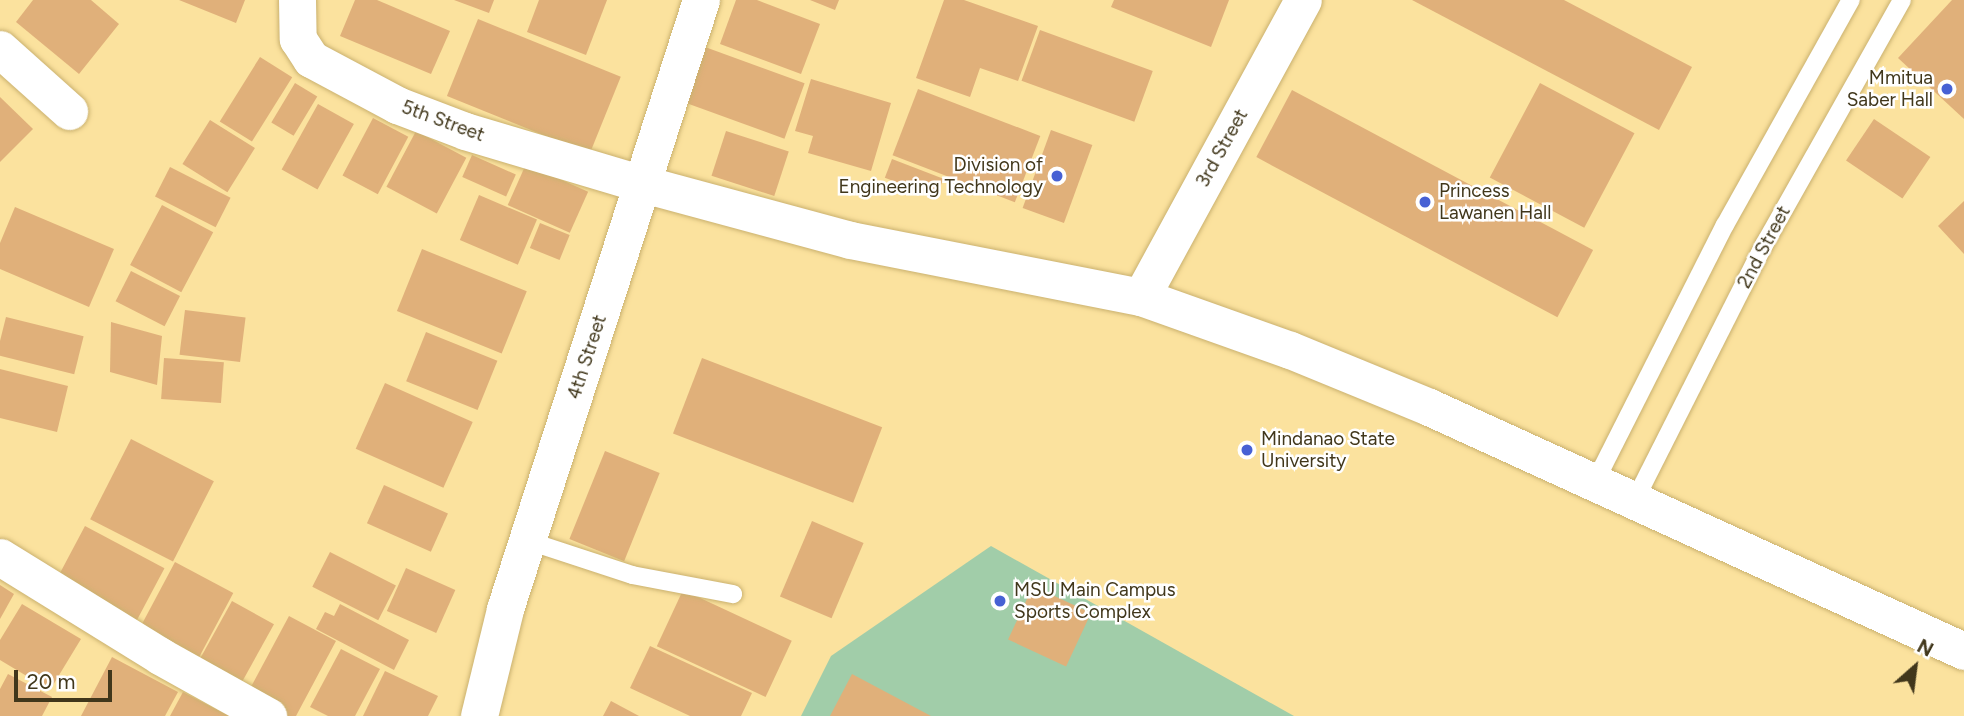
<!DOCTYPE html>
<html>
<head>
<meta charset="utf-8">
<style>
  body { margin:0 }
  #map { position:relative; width:1964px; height:716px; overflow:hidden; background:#fbe29e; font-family:Figtree,sans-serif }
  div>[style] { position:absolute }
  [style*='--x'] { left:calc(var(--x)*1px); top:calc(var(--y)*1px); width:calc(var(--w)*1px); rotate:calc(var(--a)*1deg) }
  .green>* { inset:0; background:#a1cda9 }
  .building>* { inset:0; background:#e0b07a; transform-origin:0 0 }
  .roads { filter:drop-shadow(0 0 2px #cab16f) drop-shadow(0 0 2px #cab16f) }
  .service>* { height:18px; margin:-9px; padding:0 9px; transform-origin:9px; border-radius:9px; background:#fff }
  .minor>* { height:37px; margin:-18.5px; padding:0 18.5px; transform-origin:18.5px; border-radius:18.5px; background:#fff }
  .dots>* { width:19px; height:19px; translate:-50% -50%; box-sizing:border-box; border:4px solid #fff; border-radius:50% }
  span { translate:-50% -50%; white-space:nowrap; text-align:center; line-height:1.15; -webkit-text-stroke:5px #fff; paint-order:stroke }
  .poi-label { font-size:19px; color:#41371b }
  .right { translate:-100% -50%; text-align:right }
  .left { translate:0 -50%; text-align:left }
  .street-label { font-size:19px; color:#41371b }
  .north { position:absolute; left:1880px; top:632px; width:70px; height:70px; -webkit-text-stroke:5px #fff; paint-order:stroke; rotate:28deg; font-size:19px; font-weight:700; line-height:28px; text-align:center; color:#41371b }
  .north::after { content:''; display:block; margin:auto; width:24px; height:32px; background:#41371b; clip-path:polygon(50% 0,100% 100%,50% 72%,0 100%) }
  .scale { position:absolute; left:14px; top:670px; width:98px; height:32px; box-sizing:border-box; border:4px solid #41371b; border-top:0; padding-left:9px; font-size:21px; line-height:24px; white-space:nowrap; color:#41371b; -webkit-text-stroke:5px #fff; paint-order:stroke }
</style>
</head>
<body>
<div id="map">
  <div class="green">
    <i style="clip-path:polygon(991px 546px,1294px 716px,801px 716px,831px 656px)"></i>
  </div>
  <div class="building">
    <i style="clip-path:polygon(33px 0,91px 0,119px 24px,79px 74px,16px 22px)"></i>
    <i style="clip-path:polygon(179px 0,245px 0,236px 23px)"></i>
    <i style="clip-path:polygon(355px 0,377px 0,450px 31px,431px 74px,340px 36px)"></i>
    <i style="clip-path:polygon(454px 0,494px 0,489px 13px)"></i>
    <i style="clip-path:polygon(539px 0,607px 0,586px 55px,527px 32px)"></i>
    <i style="clip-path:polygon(736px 0,757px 0,820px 24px,801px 74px,720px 44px)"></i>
    <i style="clip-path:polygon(810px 0,839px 0,835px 10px)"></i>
    <i style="clip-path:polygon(944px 0,964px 0,1038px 26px,1018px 81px,980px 68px,970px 97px,916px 78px)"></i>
    <i style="clip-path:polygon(1114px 0,1229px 0,1211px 47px,1111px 7px)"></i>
    <i style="clip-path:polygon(1412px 0,1564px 0,1692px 67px,1659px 130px)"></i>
    <i style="clip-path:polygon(1952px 0,1964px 0,1964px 119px,1898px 58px)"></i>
    <i style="left:478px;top:19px;width:154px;height:83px;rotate:22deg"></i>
    <i style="left:1040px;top:30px;width:120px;height:54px;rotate:20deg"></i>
    <i style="left:705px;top:47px;width:106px;height:59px;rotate:20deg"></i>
    <i style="left:260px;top:57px;width:38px;height:76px;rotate:32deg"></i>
    <i style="clip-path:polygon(811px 79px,891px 103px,871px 171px,808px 153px,813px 136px,795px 131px)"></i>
    <i style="left:295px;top:83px;width:26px;height:46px;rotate:31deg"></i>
    <i style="left:1540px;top:83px;width:107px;height:107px;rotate:28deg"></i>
    <i style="left:918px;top:89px;width:131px;height:71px;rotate:21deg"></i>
    <i style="left:1292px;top:90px;width:341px;height:76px;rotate:28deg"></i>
    <i style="clip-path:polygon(0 97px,33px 129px,0 162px)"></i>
    <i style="left:318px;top:104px;width:41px;height:75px;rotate:29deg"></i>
    <i style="left:373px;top:118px;width:40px;height:65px;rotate:28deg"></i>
    <i style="left:1874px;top:119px;width:68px;height:50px;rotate:34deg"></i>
    <i style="left:210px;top:120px;width:53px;height:52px;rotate:32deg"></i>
    <i style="left:1051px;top:130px;width:44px;height:83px;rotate:20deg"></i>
    <i style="left:416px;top:131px;width:57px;height:63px;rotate:28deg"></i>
    <i style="left:726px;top:131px;width:66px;height:47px;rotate:18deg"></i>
    <i style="left:472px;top:155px;width:48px;height:24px;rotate:24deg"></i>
    <i style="left:892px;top:159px;width:55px;height:20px;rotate:21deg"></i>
    <i style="left:526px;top:164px;width:68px;height:45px;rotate:24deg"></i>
    <i style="left:170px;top:167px;width:68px;height:33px;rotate:27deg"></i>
    <i style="left:479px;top:195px;width:63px;height:49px;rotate:23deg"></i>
    <i style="clip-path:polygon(1964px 201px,1964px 254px,1938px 226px)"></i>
    <i style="left:162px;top:205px;width:58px;height:68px;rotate:28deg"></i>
    <i style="clip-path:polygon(15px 207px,114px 249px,89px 307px,0 269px,0 243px)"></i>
    <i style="left:540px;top:223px;width:32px;height:27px;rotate:22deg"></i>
    <i style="left:422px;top:249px;width:113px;height:67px;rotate:22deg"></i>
    <i style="left:131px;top:271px;width:55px;height:34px;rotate:27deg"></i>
    <i style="left:185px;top:310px;width:61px;height:45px;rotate:7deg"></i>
    <i style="left:6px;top:317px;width:80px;height:39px;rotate:14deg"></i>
    <i style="clip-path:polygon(111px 322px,162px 336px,157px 385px,110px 372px)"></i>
    <i style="left:426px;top:332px;width:77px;height:53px;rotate:22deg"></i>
    <i style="left:164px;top:358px;width:60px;height:41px;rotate:4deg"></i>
    <i style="left:702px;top:358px;width:193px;height:81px;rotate:21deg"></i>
    <i style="clip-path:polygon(0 369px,68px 386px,57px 432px,0 418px)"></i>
    <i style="left:385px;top:383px;width:96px;height:72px;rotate:24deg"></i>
    <i style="left:131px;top:439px;width:93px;height:90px;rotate:27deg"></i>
    <i style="left:605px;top:451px;width:59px;height:95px;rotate:22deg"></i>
    <i style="left:384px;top:485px;width:70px;height:42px;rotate:24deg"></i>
    <i style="left:812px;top:521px;width:56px;height:82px;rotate:23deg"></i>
    <i style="left:85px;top:526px;width:90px;height:62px;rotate:28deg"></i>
    <i style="left:330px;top:552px;width:74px;height:39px;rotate:27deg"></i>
    <i style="left:175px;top:562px;width:66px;height:76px;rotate:28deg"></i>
    <i style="left:406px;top:568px;width:54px;height:47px;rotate:24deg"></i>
    <i style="clip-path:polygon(0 585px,14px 594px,0 619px)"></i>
    <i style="left:1033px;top:586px;width:64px;height:59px;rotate:25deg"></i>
    <i style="left:683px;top:590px;width:120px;height:62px;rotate:25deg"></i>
    <i style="left:232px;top:601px;width:48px;height:68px;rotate:29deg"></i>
    <i style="clip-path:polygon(22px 604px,81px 639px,50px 690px,0 660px,0 640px)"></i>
    <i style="clip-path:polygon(340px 604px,409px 640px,394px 670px,316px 629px,325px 612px,334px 616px)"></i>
    <i style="clip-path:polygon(289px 616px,336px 641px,296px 716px,278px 716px,245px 698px)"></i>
    <i style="clip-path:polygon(650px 646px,752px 693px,741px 716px,690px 716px,630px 688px)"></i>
    <i style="clip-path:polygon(341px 649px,380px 669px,355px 716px,328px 716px,310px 707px)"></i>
    <i style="clip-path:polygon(112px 657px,178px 692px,165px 716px,81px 716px)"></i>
    <i style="clip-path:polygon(385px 671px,438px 696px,428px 716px,363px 716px)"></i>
    <i style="clip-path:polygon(8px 674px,52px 697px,42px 716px,0 716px,0 689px)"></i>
    <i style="clip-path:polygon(852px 674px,931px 716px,830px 716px)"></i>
    <i style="clip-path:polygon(183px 692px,229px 716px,170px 716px)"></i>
    <i style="clip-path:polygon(611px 701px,639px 716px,603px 716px)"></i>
  </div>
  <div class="roads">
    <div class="service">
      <i style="--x:1595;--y:482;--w:288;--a:-63.2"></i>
      <i style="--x:1725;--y:225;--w:258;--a:-60.8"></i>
      <i style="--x:1635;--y:500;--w:286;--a:-63.2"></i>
      <i style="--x:1764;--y:245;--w:281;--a:-60.6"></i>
      <i style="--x:544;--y:546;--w:93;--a:18.2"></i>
      <i style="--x:632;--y:575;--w:103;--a:10.7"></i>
    </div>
    <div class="minor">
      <i style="--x:297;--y:0;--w:39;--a:89"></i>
      <i style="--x:298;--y:39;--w:24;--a:57"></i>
      <i style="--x:311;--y:59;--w:98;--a:28.1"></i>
      <i style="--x:397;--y:105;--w:73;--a:20.9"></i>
      <i style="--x:465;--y:131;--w:186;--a:16.6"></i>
      <i style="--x:643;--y:184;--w:214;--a:15.1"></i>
      <i style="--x:850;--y:240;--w:297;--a:11.1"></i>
      <i style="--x:1141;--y:297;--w:158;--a:19.6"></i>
      <i style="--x:1290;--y:350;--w:150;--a:22.3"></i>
      <i style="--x:1429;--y:407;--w:588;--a:24.52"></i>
      <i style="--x:0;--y:49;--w:93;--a:41.9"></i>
      <i style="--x:1141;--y:297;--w:338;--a:-61.4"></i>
      <i style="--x:0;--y:557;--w:188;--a:31.7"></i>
      <i style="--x:160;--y:656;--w:124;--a:29.1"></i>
      <i style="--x:479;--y:716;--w:110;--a:-76.3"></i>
      <i style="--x:505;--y:609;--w:640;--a:-72.16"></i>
    </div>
  </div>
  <div class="dots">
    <i style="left:1947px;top:89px;background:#4761d4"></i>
    <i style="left:1057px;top:176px;background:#4761d4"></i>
    <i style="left:1425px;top:202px;background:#4761d4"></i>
    <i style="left:1247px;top:450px;background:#4761d4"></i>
    <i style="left:1000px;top:601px;background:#4761d4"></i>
  </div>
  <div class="poi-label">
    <span class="right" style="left:1933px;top:89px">Mmitua<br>Saber Hall</span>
    <span class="right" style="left:1043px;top:176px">Division of<br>Engineering Technology</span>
    <span class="left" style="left:1439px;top:202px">Princess<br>Lawanen Hall</span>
    <span class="left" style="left:1261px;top:450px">Mindanao State<br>University</span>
    <span class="left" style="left:1014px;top:601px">MSU Main Campus<br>Sports Complex</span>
  </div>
  <div class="street-label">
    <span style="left:443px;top:121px;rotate:20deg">5th Street</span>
    <span style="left:1222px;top:148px;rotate:-61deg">3rd Street</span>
    <span style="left:1764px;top:247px;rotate:-62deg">2nd Street</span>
    <span style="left:587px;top:357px;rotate:-72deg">4th Street</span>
  </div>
  <div class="north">N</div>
  <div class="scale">20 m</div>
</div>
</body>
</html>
